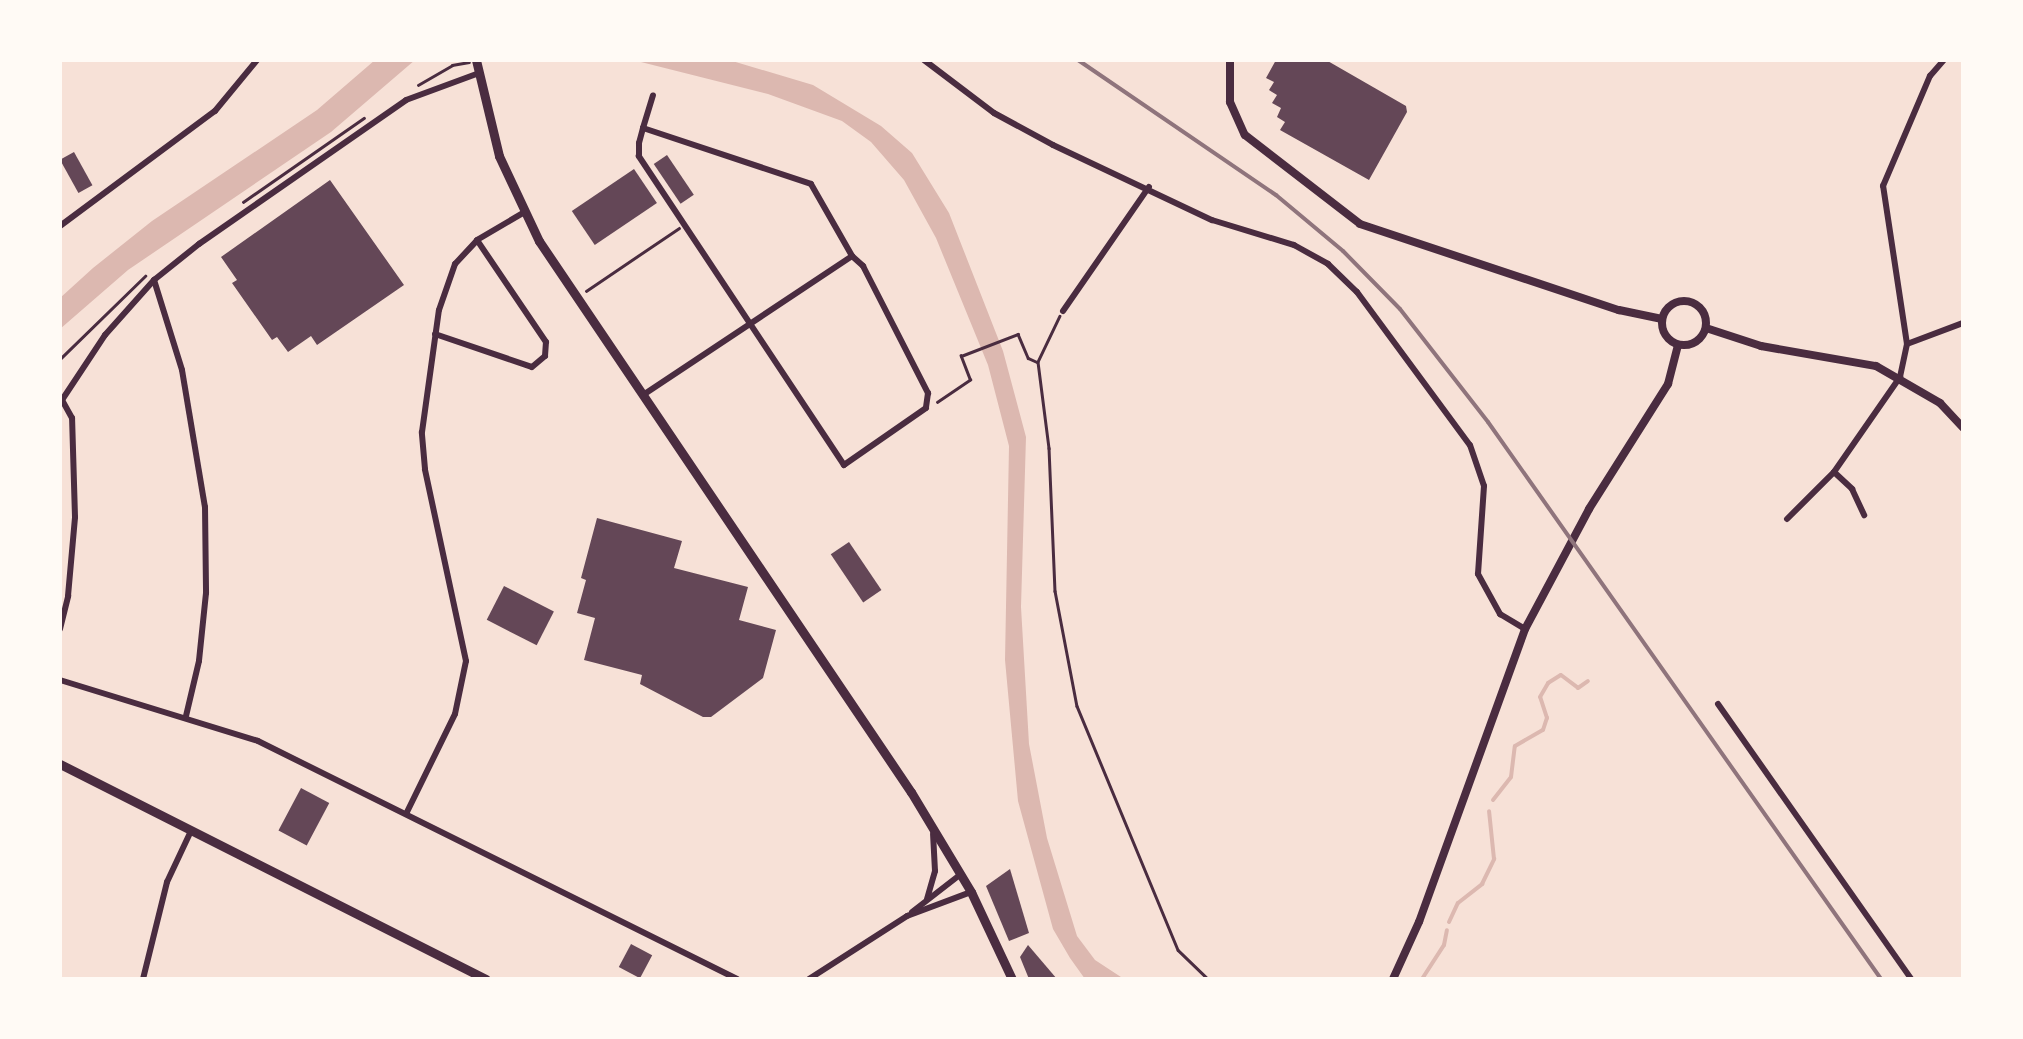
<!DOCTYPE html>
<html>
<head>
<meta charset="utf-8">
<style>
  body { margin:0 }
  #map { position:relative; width:2023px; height:1039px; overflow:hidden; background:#f7e1d7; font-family:"Work Sans",sans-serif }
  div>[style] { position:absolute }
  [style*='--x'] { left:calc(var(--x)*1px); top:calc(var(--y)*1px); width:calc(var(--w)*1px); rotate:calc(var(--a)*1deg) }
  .water>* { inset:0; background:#dcb8b0 }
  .stream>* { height:4px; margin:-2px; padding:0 2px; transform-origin:2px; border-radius:2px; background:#dcb8b0 }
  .building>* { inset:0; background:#644757; transform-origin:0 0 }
  .path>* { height:2.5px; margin:-1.25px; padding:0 1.25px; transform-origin:1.25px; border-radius:1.25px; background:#4a2c40 }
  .minor>* { height:6px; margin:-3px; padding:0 3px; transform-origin:3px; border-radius:3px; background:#4a2c40 }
  .tertiary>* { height:8px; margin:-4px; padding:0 4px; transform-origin:4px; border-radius:4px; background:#4a2c40 }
  .tertiary>.ring { margin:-4px; padding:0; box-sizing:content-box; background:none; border:8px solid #4a2c40; border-radius:50% }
  .secondary>* { height:9px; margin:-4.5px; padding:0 4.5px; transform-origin:4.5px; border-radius:4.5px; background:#4a2c40 }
  .rail>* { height:4px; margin:-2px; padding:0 2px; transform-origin:2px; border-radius:2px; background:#8f747c }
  span { translate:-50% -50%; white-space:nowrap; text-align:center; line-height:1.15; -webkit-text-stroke:8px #fffaf5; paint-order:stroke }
  .frame { position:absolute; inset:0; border:62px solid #fffaf5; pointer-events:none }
</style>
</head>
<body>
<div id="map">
  <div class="water">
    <i style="clip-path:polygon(375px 60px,415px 60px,331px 132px,128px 270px,60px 329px,60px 298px,93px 268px,152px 221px,317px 110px)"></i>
    <i style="clip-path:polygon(633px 60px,729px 60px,813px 85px,881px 126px,912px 153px,949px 213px,1003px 351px,1026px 437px,1021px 607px,1029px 744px,1047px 838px,1077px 936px,1095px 960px,1124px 979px,1085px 979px,1070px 958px,1053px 929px,1018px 801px,1005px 660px,1009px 446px,988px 365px,936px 238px,904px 180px,871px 142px,842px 121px,768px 94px)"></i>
  </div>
  <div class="stream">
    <i style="--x:1493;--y:800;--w:29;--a:-52"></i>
    <i style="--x:1511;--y:777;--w:31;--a:-83"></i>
    <i style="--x:1515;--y:746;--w:32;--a:-30"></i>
    <i style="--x:1543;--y:730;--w:13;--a:-72"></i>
    <i style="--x:1547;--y:718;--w:22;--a:-108"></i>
    <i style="--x:1540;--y:697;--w:16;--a:-60"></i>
    <i style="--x:1548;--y:683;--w:15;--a:-32"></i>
    <i style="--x:1561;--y:675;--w:21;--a:37"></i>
    <i style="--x:1578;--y:688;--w:12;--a:-35"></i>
    <i style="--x:1449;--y:922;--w:21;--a:-65"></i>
    <i style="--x:1458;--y:903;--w:31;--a:-38"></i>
    <i style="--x:1482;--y:884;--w:28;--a:-64"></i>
    <i style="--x:1494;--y:859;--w:48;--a:-95.9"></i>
    <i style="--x:1422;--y:979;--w:40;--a:-57.1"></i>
    <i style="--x:1444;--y:945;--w:15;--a:-79"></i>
  </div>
  <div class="building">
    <i style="clip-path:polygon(1276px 60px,1326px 60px,1406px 106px,1407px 112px,1369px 180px,1280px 130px,1285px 122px,1277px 117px,1281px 108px,1272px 103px,1277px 95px,1269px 90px,1274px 82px,1266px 78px)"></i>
    <i style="left:74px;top:152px;width:38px;height:16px;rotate:61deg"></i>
    <i style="left:667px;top:155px;width:48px;height:16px;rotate:56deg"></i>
    <i style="left:634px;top:169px;width:41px;height:75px;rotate:56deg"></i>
    <i style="clip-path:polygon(330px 180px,404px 285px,317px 345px,311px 336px,288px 352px,277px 337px,272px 340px,232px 283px,237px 280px,221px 257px)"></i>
    <i style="clip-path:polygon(597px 518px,682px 541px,674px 568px,748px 587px,739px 620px,776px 630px,763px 678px,711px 717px,703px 717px,640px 684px,642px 675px,584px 660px,595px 618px,577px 613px,586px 580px,581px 578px)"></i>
    <i style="left:849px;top:542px;width:58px;height:22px;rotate:56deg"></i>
    <i style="left:504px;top:586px;width:56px;height:38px;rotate:27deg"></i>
    <i style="left:301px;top:788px;width:32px;height:48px;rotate:28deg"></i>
    <i style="clip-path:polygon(1010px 869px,1029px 933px,1009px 941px,986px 886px)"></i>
    <i style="left:631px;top:944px;width:24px;height:26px;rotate:28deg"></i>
    <i style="clip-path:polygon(1028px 945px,1057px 979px,1029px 979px,1020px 957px)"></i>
  </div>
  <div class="path">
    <i style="--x:418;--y:85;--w:39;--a:-30"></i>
    <i style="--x:452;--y:65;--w:17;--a:-10"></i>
    <i style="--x:243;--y:202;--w:147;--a:-34.8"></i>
    <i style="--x:586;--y:291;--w:112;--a:-34.1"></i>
    <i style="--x:1060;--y:316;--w:51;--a:115.6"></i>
    <i style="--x:1038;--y:362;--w:87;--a:82.7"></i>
    <i style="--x:1049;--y:448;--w:143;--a:87.6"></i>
    <i style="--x:1055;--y:591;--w:117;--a:79.2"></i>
    <i style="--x:1077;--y:706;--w:264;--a:67.5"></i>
    <i style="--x:1178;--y:950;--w:42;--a:44"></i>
    <i style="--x:60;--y:359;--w:119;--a:-44.3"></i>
    <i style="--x:937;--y:402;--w:40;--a:-34"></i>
    <i style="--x:970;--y:380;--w:26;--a:-111"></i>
    <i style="--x:961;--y:356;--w:61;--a:-21.1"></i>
    <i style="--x:1018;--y:334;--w:26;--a:67"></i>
    <i style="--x:1028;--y:358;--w:10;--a:24"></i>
  </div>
  <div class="minor">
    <i style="--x:924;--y:60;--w:88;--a:37.1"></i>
    <i style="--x:994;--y:113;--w:67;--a:28.5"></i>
    <i style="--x:1053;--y:145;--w:176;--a:25.3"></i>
    <i style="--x:1212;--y:220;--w:86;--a:17"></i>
    <i style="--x:1294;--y:245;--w:39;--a:29"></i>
    <i style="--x:1328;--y:264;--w:40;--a:44"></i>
    <i style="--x:1357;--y:292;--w:190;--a:53.6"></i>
    <i style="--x:1470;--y:445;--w:43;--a:71.1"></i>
    <i style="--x:1484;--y:486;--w:88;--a:93.9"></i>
    <i style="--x:1478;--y:574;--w:46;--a:61.2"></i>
    <i style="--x:1500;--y:614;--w:29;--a:31"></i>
    <i style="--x:643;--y:128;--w:177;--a:18.4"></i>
    <i style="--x:811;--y:184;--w:83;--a:60.3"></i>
    <i style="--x:852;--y:256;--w:15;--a:42"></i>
    <i style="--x:863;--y:266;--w:143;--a:62.9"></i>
    <i style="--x:928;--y:393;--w:15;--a:98"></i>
    <i style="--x:926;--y:408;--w:100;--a:145.2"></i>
    <i style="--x:844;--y:465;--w:371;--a:-123.6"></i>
    <i style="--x:639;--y:156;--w:13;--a:-90"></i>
    <i style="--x:639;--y:143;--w:16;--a:-75"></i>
    <i style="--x:643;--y:128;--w:34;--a:-73"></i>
    <i style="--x:60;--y:226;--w:193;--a:-36.6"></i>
    <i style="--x:215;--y:111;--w:66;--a:-50.5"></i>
    <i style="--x:154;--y:280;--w:94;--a:72.7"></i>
    <i style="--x:182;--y:370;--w:139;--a:80.5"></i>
    <i style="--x:205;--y:507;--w:86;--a:89.3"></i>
    <i style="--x:206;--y:593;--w:68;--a:95.9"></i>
    <i style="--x:199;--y:661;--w:57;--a:103.3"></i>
    <i style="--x:1063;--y:311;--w:151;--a:-55.3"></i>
    <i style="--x:435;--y:334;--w:102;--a:18.8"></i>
    <i style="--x:532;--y:367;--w:17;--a:-40"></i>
    <i style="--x:545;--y:356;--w:14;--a:-86"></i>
    <i style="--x:546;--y:342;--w:123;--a:-124.1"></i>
    <i style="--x:1907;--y:344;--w:160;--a:-98.6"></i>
    <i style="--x:1883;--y:186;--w:120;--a:-66.9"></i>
    <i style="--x:1930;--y:76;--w:21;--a:-49"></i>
    <i style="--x:643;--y:395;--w:251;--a:-33.6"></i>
    <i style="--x:60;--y:403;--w:82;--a:-56.5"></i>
    <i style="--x:105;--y:335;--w:74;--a:-48.3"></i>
    <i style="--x:154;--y:280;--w:58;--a:-38.7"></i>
    <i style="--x:199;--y:244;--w:252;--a:-34.8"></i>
    <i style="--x:406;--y:100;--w:78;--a:-20.3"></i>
    <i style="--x:1834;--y:472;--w:25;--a:43"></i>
    <i style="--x:1852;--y:489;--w:29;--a:65"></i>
    <i style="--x:1787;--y:519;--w:66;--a:-45"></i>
    <i style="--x:1834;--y:472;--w:116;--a:-55.2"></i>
    <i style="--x:1900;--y:377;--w:34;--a:-78"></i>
    <i style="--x:1907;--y:344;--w:60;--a:-20.6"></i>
    <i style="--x:60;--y:629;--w:34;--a:-76"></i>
    <i style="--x:68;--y:596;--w:79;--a:-84.9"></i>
    <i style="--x:75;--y:517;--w:99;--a:-91.7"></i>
    <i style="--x:72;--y:418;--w:21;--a:-119"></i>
    <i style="--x:60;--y:680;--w:207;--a:17.1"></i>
    <i style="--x:258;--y:741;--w:535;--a:26.42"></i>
    <i style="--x:1718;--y:704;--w:336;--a:54.9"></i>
    <i style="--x:407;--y:812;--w:109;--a:-63.9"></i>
    <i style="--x:455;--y:714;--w:54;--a:-78.3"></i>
    <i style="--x:466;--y:661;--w:196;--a:-102.1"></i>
    <i style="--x:425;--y:469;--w:37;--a:-95"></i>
    <i style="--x:422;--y:432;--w:123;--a:-82.1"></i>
    <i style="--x:439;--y:310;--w:49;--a:-70.8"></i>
    <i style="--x:455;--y:264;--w:33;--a:-47"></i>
    <i style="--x:477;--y:240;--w:53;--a:-30.4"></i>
    <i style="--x:927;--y:899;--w:29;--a:-74"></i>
    <i style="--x:935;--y:871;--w:37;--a:-93"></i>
    <i style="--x:912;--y:912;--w:62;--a:-37.8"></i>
    <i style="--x:143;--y:979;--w:100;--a:-76.1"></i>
    <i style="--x:167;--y:882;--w:56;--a:-64.8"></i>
    <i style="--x:809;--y:979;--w:117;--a:-32.7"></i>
    <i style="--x:907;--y:916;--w:68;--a:-20.6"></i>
  </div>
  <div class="tertiary">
    <i style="--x:1230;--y:60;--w:42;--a:90"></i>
    <i style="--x:1230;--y:102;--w:36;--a:66"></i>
    <i style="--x:1245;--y:135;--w:145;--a:37.7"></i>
    <i style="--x:1360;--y:224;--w:273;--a:18.4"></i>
    <i style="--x:1619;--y:310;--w:44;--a:11.8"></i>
    <i class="ring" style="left:1662px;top:301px;width:36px;height:36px"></i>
    <i style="--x:1706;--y:328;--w:58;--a:18.1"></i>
    <i style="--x:1761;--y:346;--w:117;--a:9.9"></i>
    <i style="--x:1876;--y:366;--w:74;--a:30"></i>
    <i style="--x:1940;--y:403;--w:34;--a:47"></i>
    <i style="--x:1393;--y:979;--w:63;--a:-65.5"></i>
    <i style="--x:1419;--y:922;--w:312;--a:-70.1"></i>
    <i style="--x:1525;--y:629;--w:136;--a:-61.9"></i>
    <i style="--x:1589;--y:509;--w:148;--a:-57.7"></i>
    <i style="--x:1668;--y:384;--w:40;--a:-75.6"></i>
  </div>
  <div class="secondary">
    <i style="--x:476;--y:60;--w:99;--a:76.5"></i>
    <i style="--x:499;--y:156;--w:94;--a:64.8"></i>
    <i style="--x:539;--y:241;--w:665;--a:55.98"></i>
    <i style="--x:911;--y:792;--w:117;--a:59"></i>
    <i style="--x:971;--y:892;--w:96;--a:64.8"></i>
    <i style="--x:60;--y:764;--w:477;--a:26.8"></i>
  </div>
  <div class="rail">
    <i style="--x:1078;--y:60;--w:240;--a:34.3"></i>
    <i style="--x:1276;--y:195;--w:87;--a:39.9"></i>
    <i style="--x:1343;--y:251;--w:81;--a:45.5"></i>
    <i style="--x:1400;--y:309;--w:143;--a:52.1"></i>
    <i style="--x:1488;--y:422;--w:682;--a:54.79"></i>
  </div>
  <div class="frame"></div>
</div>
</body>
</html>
